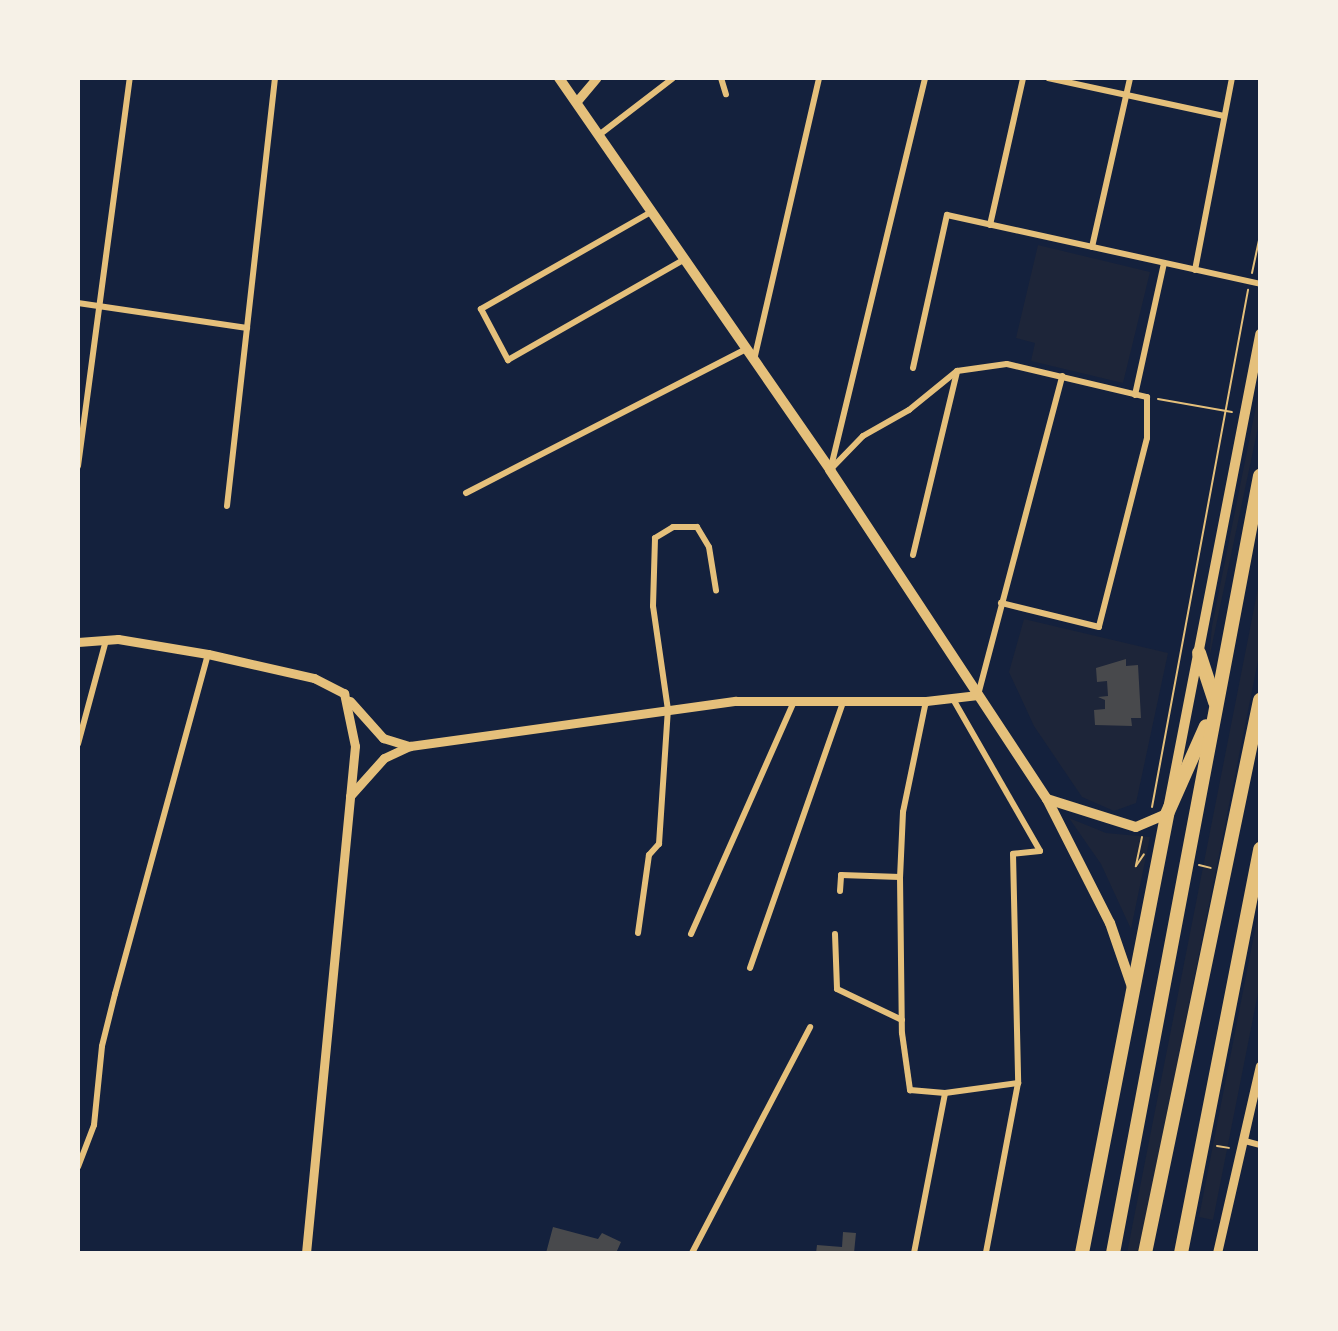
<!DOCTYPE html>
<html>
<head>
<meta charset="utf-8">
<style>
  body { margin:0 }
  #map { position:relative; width:1338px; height:1331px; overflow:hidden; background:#14213d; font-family:"IBM Plex Sans",sans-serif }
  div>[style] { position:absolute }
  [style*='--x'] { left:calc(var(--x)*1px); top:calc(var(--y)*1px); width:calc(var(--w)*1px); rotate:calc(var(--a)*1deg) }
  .green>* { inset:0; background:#1d2539 }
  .building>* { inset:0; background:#48494c }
  .path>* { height:2px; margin:-1px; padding:0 1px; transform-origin:1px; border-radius:1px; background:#e5c07b }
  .minor>* { height:6px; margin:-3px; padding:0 3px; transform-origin:3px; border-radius:3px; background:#e5c07b }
  .tertiary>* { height:9px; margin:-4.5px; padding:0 4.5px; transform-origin:4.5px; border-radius:4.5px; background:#e5c07b }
  .secondary>* { height:10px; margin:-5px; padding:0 5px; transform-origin:5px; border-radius:5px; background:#e5c07b }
  .trunk>* { height:14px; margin:-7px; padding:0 7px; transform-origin:7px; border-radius:7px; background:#e5c07b }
  span { translate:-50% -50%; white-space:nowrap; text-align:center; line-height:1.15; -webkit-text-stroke:4.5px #f6f1e7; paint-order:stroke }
  .frame { position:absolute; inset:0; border:80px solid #f6f1e7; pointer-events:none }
</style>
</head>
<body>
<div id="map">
  <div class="green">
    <i style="clip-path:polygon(1038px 245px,1150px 272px,1123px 383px,1031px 361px,1035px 343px,1016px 338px)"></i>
    <i style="clip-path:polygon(1260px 386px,1260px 418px,1209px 659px,1212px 626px)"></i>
    <i style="clip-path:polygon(1260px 578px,1260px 651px,1139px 1253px,1127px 1253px)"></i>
    <i style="clip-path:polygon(1024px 619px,1168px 653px,1136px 803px,1114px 811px,1082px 797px,1034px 726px,1009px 672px)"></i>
    <i style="clip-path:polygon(1069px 818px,1106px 833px,1150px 837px,1131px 929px,1101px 864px)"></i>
    <i style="clip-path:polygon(1260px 904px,1260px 983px,1213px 1220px,1199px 1217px)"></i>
  </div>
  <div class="building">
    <i style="clip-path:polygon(1126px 659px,1126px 666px,1138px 665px,1141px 718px,1131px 718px,1132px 726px,1095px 725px,1094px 710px,1105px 709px,1105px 700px,1098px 697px,1108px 696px,1107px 681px,1097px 682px,1096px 668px)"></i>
    <i style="clip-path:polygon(553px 1227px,598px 1239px,602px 1233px,621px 1242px,616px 1253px,546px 1253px)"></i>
    <i style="clip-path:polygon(843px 1232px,856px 1233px,854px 1253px,816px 1253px,817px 1245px,842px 1247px)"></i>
  </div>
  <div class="path">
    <i style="--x:1252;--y:273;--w:39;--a:-78"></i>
    <i style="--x:1158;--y:399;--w:75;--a:10"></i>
    <i style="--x:1152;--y:807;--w:526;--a:-79.48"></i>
    <i style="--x:1142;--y:837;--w:30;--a:102"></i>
    <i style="--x:1136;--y:866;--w:14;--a:-56"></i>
    <i style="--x:1199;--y:865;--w:12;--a:14"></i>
    <i style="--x:1217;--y:1146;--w:12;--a:9"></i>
  </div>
  <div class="minor">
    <i style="--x:721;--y:78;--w:17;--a:73"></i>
    <i style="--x:1048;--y:78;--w:180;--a:12.2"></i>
    <i style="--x:599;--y:135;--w:93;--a:-37.6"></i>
    <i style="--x:651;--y:212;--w:196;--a:150.3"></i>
    <i style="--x:481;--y:309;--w:58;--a:62.1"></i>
    <i style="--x:508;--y:360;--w:202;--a:-29.7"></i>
    <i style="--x:990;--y:225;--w:151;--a:-77.3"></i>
    <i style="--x:1092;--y:247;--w:173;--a:-77.3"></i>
    <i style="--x:1195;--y:270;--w:196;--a:-79.1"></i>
    <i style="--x:78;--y:303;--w:171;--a:8.4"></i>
    <i style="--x:754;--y:360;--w:289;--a:-77"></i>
    <i style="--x:913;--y:368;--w:157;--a:-77.5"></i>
    <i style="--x:947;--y:215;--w:321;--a:12.4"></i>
    <i style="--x:1135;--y:395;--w:135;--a:-77.6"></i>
    <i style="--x:78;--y:466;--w:391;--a:-82.4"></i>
    <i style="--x:831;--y:467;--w:400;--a:-76.4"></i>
    <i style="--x:830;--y:470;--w:47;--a:-45.9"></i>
    <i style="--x:863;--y:436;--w:53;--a:-29.5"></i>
    <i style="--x:909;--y:410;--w:62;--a:-39.1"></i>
    <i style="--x:957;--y:371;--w:50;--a:-8"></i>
    <i style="--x:1007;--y:364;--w:144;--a:13.3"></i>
    <i style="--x:1147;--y:397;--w:41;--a:90"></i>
    <i style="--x:1147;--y:438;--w:195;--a:104.3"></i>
    <i style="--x:1099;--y:627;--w:101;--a:-166.2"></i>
    <i style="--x:466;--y:493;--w:315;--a:-27.2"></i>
    <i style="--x:227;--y:506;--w:430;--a:-83.6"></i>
    <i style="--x:913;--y:555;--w:188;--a:-76.5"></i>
    <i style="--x:978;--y:695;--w:330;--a:-75.2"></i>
    <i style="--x:953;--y:699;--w:175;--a:60.2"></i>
    <i style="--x:1040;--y:851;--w:27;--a:174"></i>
    <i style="--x:1013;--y:854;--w:229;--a:88.7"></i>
    <i style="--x:1018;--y:1083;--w:173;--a:100.7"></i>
    <i style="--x:926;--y:701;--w:113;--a:101.7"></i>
    <i style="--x:903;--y:812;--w:65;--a:92.6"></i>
    <i style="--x:900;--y:877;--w:156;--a:89.3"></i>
    <i style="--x:902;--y:1033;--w:58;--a:82"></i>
    <i style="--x:910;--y:1090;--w:35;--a:5"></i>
    <i style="--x:945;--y:1093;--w:74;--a:-7.8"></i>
    <i style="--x:78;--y:744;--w:108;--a:-74.9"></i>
    <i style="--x:840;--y:891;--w:16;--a:-86"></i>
    <i style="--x:841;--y:875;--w:59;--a:1.9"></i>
    <i style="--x:638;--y:933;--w:79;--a:-82"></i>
    <i style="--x:649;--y:855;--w:15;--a:-48"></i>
    <i style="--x:659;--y:844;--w:134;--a:-86.2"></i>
    <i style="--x:668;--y:710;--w:105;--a:-98.2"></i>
    <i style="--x:653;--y:606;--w:68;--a:-88.3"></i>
    <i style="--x:655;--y:538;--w:21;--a:-31"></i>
    <i style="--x:673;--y:527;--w:24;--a:0"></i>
    <i style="--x:697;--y:527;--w:23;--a:59"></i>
    <i style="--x:709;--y:547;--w:44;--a:80.8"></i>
    <i style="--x:691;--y:934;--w:254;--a:-66.1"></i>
    <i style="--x:835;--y:934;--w:55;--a:87.9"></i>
    <i style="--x:837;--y:989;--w:72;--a:25.5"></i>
    <i style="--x:750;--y:968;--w:281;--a:-70.7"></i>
    <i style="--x:1245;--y:1141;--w:16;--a:15"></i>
    <i style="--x:78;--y:1167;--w:45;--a:-69.1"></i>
    <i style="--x:94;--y:1125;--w:79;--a:-84.2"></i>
    <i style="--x:102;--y:1046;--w:54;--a:-76"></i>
    <i style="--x:115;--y:994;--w:352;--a:-74.7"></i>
    <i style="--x:692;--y:1253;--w:255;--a:-62.4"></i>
    <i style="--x:914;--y:1253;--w:163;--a:-79"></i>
  </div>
  <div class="tertiary">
    <i style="--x:577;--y:101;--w:30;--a:-50"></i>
    <i style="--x:78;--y:642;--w:40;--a:-4.3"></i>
    <i style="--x:118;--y:639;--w:91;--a:9.5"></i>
    <i style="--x:208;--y:654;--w:109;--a:12.8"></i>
    <i style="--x:314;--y:678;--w:34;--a:27"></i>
    <i style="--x:344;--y:693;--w:54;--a:78.3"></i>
    <i style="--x:355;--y:746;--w:509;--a:95.52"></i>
    <i style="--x:350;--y:701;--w:50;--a:48.3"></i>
    <i style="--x:383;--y:738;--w:28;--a:17"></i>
    <i style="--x:350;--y:796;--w:51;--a:-48.2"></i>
    <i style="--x:384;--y:758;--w:29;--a:-25"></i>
    <i style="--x:410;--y:746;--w:329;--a:-7.9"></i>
    <i style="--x:736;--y:701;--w:190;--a:0"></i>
    <i style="--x:926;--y:701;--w:52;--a:-6.6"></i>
    <i style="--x:1217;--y:1253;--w:192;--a:-77.1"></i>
  </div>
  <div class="secondary">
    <i style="--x:559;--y:78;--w:477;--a:55.3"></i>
    <i style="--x:830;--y:470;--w:394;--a:56.6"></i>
    <i style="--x:1047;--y:799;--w:139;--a:63.1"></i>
    <i style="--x:1110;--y:923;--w:68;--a:71"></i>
    <i style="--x:1047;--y:799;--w:93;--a:17.5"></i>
    <i style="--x:1136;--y:827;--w:34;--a:-23"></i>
    <i style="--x:1167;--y:814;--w:489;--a:-79"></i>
  </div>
  <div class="trunk">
    <i style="--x:1199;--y:653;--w:52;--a:71.9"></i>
    <i style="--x:1082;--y:1253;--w:447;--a:-79"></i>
    <i style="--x:1167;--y:814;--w:96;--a:-66.1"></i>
    <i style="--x:1113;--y:1253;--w:791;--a:-79.29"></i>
    <i style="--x:1145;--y:1253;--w:565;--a:-78.25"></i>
    <i style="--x:1181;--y:1253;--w:412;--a:-78.9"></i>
  </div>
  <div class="frame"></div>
</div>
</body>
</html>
